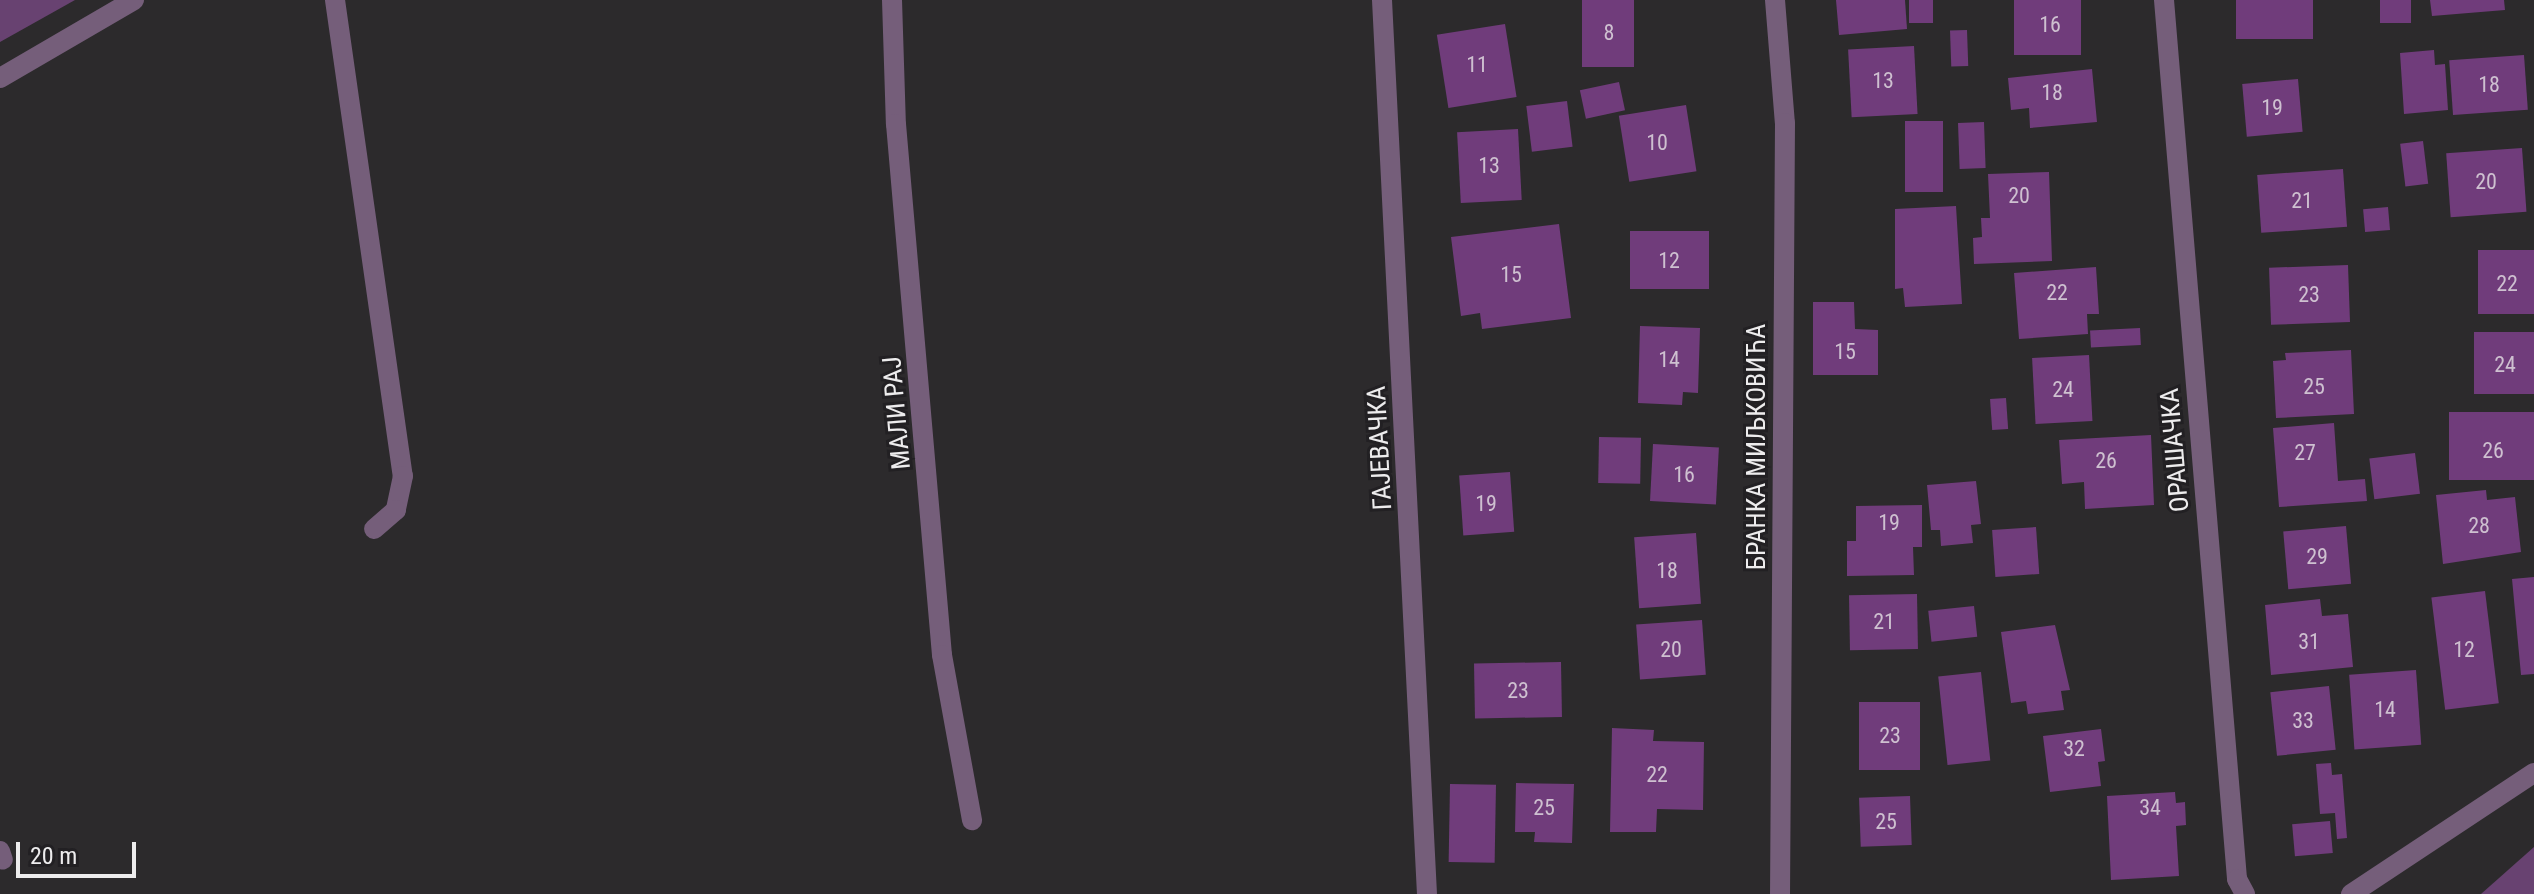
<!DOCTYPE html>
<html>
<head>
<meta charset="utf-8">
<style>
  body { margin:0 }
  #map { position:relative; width:2534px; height:894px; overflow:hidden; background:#2c2a2c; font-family:"Roboto Condensed",sans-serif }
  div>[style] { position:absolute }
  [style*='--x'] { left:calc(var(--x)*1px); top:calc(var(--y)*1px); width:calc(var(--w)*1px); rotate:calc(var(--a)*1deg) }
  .green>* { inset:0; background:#684271 }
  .building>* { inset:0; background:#703c7b; transform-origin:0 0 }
  .minor>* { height:20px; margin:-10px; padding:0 10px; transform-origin:10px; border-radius:10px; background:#755e7a }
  span { translate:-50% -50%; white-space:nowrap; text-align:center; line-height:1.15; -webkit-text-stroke:6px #222023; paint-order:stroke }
  .number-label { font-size:22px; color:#cec0d0 }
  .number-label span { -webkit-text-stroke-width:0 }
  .street-label { font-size:26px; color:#edeced }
  .scale { position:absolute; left:16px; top:842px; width:120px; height:36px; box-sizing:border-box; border:4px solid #edeced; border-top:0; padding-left:10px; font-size:24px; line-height:28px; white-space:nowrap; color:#edeced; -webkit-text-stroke:6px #222023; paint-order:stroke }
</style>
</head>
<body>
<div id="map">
  <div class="green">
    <i style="clip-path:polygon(0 0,75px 0,0 42px)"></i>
    <i style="clip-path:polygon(2534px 847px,2534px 894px,2481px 894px)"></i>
  </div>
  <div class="building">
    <i style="left:1582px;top:0;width:52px;height:67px"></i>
    <i style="clip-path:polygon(1836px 0,1905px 0,1907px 29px,1839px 35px)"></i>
    <i style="left:1909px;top:0;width:24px;height:23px"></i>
    <i style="left:2014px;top:0;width:67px;height:55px"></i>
    <i style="left:2236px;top:0;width:77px;height:39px"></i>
    <i style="left:2380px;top:0;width:31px;height:23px"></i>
    <i style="clip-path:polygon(2430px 0,2504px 0,2505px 10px,2432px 16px)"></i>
    <i style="left:1505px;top:24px;width:74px;height:69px;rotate:81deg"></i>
    <i style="left:1967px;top:30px;width:36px;height:17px;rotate:88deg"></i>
    <i style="left:1914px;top:46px;width:68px;height:66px;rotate:87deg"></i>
    <i style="clip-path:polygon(2434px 50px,2435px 65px,2445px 64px,2448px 110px,2404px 114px,2400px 53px)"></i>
    <i style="left:2524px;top:55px;width:55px;height:75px;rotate:86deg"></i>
    <i style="clip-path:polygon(2092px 69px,2097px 122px,2030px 128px,2029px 108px,2011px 110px,2008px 78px)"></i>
    <i style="left:2298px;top:79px;width:53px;height:56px;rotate:85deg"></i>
    <i style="left:1619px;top:82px;width:29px;height:40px;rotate:78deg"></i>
    <i style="left:1567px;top:101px;width:46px;height:41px;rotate:83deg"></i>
    <i style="left:1686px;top:105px;width:67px;height:68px;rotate:81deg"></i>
    <i style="left:1905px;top:121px;width:38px;height:71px"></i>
    <i style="left:1984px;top:122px;width:46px;height:26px;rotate:88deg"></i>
    <i style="left:1518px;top:129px;width:71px;height:61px;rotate:87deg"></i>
    <i style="left:2423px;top:141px;width:43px;height:23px;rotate:83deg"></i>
    <i style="left:2522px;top:148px;width:64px;height:76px;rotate:86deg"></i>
    <i style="left:2343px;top:169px;width:58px;height:86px;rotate:86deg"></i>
    <i style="clip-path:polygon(2049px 172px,2052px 261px,1974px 264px,1973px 238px,1982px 237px,1981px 218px,1990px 218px,1988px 174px)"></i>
    <i style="clip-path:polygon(1956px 206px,1962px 304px,1905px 307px,1903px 288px,1895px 289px,1895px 209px)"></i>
    <i style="left:2388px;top:207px;width:23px;height:25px;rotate:85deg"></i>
    <i style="clip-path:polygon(1559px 224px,1571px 318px,1482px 329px,1480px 313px,1461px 316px,1451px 237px)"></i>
    <i style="left:1709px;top:231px;width:58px;height:79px;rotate:90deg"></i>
    <i style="left:2534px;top:250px;width:64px;height:56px;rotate:90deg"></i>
    <i style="left:2348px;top:265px;width:57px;height:79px;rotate:88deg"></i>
    <i style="clip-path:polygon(2096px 267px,2099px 314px,2087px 314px,2088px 334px,2019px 339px,2014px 273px)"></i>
    <i style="clip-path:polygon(1813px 302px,1854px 302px,1855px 329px,1878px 330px,1878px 375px,1813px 375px)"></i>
    <i style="clip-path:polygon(1640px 326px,1700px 328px,1698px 393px,1683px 392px,1682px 405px,1638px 403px)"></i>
    <i style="left:2140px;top:328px;width:17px;height:50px;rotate:87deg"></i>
    <i style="left:2534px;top:332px;width:62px;height:60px;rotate:90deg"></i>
    <i style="clip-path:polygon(2351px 350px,2354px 414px,2276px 418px,2273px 361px,2286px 360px,2285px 353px)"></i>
    <i style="left:2089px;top:355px;width:66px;height:57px;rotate:87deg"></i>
    <i style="left:2006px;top:398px;width:31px;height:16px;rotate:86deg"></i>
    <i style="left:2534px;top:412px;width:68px;height:85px;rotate:90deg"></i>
    <i style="clip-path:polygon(2334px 423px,2338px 481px,2365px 479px,2367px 501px,2279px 507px,2273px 428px)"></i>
    <i style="clip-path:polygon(2151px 435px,2154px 505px,2085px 509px,2084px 482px,2062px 484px,2059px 440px)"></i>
    <i style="left:1599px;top:437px;width:42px;height:46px;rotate:1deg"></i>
    <i style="left:1653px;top:444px;width:66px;height:57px;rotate:3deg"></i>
    <i style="left:2415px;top:453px;width:41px;height:46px;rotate:83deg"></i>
    <i style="left:1510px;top:472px;width:60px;height:51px;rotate:86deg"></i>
    <i style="clip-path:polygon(1976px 481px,1981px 524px,1971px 525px,1973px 543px,1941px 546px,1940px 530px,1931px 530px,1927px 485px)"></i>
    <i style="clip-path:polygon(2486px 490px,2487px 500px,2515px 497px,2521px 552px,2443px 564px,2436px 495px)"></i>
    <i style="clip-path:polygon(1922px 505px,1922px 547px,1913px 547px,1914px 575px,1847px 576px,1847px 541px,1856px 541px,1856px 506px)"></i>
    <i style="left:2346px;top:526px;width:58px;height:63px;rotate:85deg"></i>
    <i style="left:2036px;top:527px;width:47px;height:44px;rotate:86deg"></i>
    <i style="left:1696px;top:533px;width:71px;height:62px;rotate:86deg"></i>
    <i style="clip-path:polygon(2534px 577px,2534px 674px,2521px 675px,2512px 579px)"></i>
    <i style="left:2485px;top:591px;width:113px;height:54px;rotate:83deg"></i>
    <i style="left:1917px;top:594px;width:55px;height:68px;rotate:89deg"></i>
    <i style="clip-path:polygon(2320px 599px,2322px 616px,2348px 614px,2353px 667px,2271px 675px,2265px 605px)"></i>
    <i style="left:1974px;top:606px;width:31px;height:46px;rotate:84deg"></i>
    <i style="left:1702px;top:620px;width:55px;height:66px;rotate:86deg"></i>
    <i style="clip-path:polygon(2055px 625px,2070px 690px,2061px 691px,2064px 710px,2028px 714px,2026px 701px,2011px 703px,2001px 632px)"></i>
    <i style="left:1561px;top:662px;width:55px;height:87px;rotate:89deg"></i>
    <i style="left:2416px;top:670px;width:75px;height:67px;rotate:86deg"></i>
    <i style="left:1981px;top:672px;width:89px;height:43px;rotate:84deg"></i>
    <i style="left:2329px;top:686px;width:64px;height:59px;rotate:84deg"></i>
    <i style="left:1859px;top:702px;width:61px;height:68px"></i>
    <i style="clip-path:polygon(1612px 728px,1654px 730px,1653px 741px,1704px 742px,1703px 810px,1657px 809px,1656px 832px,1610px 832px)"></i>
    <i style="clip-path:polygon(2101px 729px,2105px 761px,2098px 762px,2101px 786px,2050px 792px,2043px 736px)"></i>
    <i style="clip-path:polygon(2331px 763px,2332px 775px,2342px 774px,2347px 838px,2337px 839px,2335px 813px,2320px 814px,2316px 764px)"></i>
    <i style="clip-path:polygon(1516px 783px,1574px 784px,1572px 843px,1534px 842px,1535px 832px,1515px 832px)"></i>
    <i style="left:1450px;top:784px;width:46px;height:78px;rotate:1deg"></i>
    <i style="clip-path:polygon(2175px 792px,2176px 803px,2185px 802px,2186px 825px,2176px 826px,2179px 876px,2111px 880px,2107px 796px)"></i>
    <i style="left:1910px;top:796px;width:49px;height:51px;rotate:88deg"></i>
    <i style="left:2330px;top:821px;width:32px;height:38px;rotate:85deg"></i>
  </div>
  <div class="minor">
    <i style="--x:335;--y:0;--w:481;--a:81.9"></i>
    <i style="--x:403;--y:476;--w:35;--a:102"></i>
    <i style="--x:396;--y:510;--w:29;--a:139"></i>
    <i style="--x:892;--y:0;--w:124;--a:88.2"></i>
    <i style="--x:896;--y:124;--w:533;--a:85.05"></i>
    <i style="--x:942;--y:655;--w:168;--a:79.7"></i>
    <i style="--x:1382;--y:0;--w:895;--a:87.12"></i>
    <i style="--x:1775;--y:0;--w:123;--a:85.4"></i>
    <i style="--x:1785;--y:123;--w:771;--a:90.37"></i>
    <i style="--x:2164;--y:0;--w:882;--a:85.25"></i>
    <i style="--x:2237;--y:879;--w:17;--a:62"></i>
    <i style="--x:0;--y:78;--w:155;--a:-30.2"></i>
    <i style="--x:0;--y:851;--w:9;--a:72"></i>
    <i style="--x:2351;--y:894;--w:219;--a:-33.5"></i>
  </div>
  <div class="number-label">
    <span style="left:2050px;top:25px">16</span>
    <span style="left:1609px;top:33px">8</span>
    <span style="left:1477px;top:65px">11</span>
    <span style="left:1883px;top:81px">13</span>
    <span style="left:2489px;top:85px">18</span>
    <span style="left:2052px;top:93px">18</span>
    <span style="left:2272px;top:108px">19</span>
    <span style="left:1657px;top:143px">10</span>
    <span style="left:1489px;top:166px">13</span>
    <span style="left:2486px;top:182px">20</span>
    <span style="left:2019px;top:196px">20</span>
    <span style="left:2302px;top:201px">21</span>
    <span style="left:1669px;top:261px">12</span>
    <span style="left:1511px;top:275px">15</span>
    <span style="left:2507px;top:284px">22</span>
    <span style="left:2057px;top:293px">22</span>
    <span style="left:2309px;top:295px">23</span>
    <span style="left:1845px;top:352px">15</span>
    <span style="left:1669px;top:360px">14</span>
    <span style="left:2505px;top:365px">24</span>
    <span style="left:2314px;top:387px">25</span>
    <span style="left:2063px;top:390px">24</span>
    <span style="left:2493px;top:451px">26</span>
    <span style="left:2305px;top:453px">27</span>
    <span style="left:2106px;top:461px">26</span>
    <span style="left:1684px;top:475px">16</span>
    <span style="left:1486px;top:504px">19</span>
    <span style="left:1889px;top:523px">19</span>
    <span style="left:2479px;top:526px">28</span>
    <span style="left:2317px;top:557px">29</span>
    <span style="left:1667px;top:571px">18</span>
    <span style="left:1884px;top:622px">21</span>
    <span style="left:2309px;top:642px">31</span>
    <span style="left:1671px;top:650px">20</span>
    <span style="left:2464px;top:650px">12</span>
    <span style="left:1518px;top:691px">23</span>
    <span style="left:2385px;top:710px">14</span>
    <span style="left:2303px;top:721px">33</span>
    <span style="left:1890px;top:736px">23</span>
    <span style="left:2074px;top:749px">32</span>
    <span style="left:1657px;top:775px">22</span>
    <span style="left:1544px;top:808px">25</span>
    <span style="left:2150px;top:808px">34</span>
    <span style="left:1886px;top:822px">25</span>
  </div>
  <div class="street-label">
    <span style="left:897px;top:413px;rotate:-95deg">МАЛИ РАЈ</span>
    <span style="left:1757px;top:447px;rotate:-90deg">БРАНКА МИЉКОВИЋА</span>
    <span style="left:1380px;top:448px;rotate:-93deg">ГАЈЕВАЧКА</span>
    <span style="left:2175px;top:450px;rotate:-95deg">ОРАШАЧКА</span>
  </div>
  <div class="scale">20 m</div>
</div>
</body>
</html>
